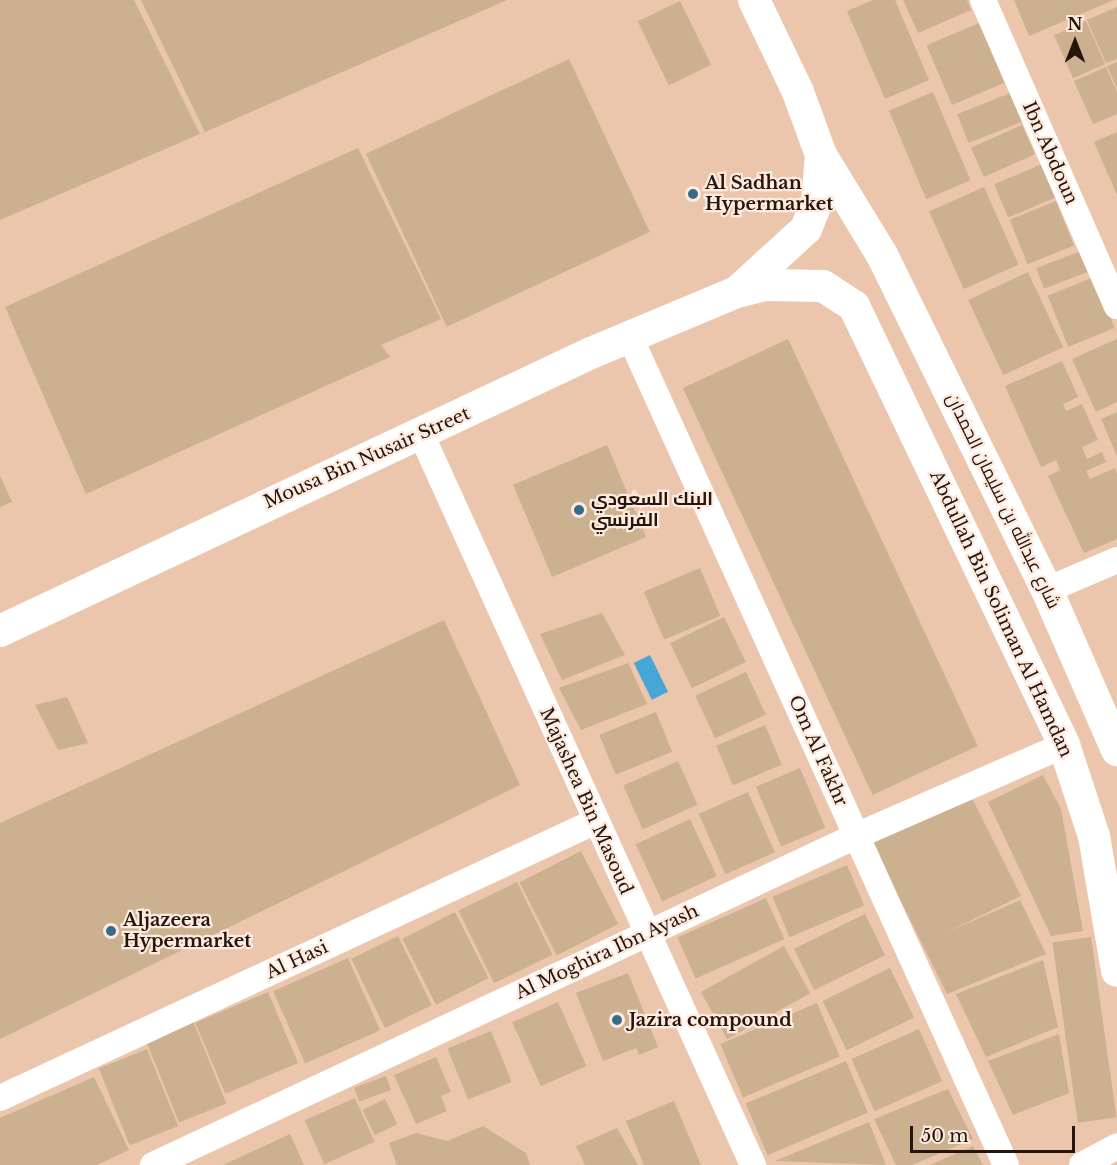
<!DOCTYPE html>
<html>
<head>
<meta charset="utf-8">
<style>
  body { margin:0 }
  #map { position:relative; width:1117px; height:1165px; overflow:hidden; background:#ecc5ad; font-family:"Libre Baskerville",Cairo,serif }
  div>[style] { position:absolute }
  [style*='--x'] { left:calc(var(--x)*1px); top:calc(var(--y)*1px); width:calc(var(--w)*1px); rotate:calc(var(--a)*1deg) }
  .water>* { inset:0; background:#45a6d7; transform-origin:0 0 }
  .building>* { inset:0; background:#cbb18f; transform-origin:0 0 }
  .minor>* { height:26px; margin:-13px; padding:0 13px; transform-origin:13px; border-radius:13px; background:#fff }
  .tertiary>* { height:32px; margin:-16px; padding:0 16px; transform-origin:16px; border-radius:16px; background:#fff }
  .dots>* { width:16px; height:16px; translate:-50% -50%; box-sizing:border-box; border:3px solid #feeade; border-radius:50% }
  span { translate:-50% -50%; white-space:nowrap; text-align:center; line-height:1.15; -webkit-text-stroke:4.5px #feeade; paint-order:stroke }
  .street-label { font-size:18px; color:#24160d }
  .poi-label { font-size:18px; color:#24160d; font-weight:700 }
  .left { translate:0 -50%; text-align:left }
  .north { position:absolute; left:1045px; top:12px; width:60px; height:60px; -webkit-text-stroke:4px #feeade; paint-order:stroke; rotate:0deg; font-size:16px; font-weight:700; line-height:24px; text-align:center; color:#24160d }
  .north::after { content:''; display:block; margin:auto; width:21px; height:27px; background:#24160d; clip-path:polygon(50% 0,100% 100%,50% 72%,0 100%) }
  .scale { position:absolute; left:910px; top:1126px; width:165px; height:27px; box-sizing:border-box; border:3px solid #24160d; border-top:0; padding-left:8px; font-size:18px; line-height:21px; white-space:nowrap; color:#24160d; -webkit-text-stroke:4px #feeade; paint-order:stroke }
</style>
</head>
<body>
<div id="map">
  <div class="water">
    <i style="left:650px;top:655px;width:41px;height:18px;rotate:64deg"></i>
  </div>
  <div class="building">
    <i style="clip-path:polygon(0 0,134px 0,200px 134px,0 220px)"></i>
    <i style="clip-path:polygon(141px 0,507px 0,205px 132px)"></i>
    <i style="clip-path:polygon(873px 0,895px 0,929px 80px,885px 99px,847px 11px)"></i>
    <i style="clip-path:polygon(903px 0,967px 0,971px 10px,918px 33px)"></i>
    <i style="clip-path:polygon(1014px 0,1114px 0,1029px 36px)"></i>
    <i style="left:680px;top:1px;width:71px;height:47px;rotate:64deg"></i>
    <i style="clip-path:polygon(1117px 7px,1117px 59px,1106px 63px,1087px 20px)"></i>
    <i style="left:1086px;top:21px;width:47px;height:35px;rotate:66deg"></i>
    <i style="left:979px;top:23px;width:65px;height:57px;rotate:67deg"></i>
    <i style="left:569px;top:59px;width:191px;height:224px;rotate:65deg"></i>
    <i style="clip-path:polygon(1117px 62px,1117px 89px,1107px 66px)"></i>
    <i style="clip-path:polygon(1106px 67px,1117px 92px,1117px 114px,1093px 124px,1074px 81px)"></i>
    <i style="left:933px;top:92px;width:96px;height:48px;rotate:67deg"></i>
    <i style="left:1010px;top:93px;width:31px;height:57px;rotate:68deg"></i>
    <i style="left:1022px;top:125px;width:32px;height:56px;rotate:66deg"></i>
    <i style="clip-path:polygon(1117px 132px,1117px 195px,1094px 142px)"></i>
    <i style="clip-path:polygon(358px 148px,441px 319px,381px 345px,390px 357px,86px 494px,5px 307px)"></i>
    <i style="left:1042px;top:164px;width:36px;height:52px;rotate:67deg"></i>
    <i style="left:984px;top:187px;width:85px;height:60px;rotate:66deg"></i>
    <i style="left:1056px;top:201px;width:48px;height:50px;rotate:68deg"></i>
    <i style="left:1081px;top:251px;width:22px;height:48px;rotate:69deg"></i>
    <i style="left:1028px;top:272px;width:83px;height:66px;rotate:65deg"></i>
    <i style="left:1094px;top:277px;width:55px;height:50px;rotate:68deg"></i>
    <i style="left:788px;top:339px;width:449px;height:116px;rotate:65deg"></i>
    <i style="clip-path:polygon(1117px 339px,1117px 402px,1096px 412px,1072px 359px)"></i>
    <i style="clip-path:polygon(1062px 361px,1078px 397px,1063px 404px,1066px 411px,1082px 404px,1098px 440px,1082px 447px,1087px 459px,1102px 452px,1106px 462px,1086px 471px,1090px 479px,1115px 468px,1117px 474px,1117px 539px,1084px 553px,1048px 476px,1060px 470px,1056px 460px,1041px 467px,1005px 386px)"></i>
    <i style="clip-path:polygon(1117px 412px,1117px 456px,1101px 419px)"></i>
    <i style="left:607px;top:445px;width:100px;height:102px;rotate:67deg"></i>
    <i style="clip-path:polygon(0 476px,12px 502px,0 507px)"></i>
    <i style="left:700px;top:568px;width:52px;height:61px;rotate:67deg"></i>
    <i style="clip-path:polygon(602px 613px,625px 655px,562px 680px,540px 634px)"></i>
    <i style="left:724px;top:617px;width:50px;height:60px;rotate:64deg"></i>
    <i style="clip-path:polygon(444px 620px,520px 785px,0 1039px,0 823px)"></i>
    <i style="clip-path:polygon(628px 663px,647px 704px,581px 730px,559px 688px)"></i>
    <i style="left:746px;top:672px;width:47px;height:56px;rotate:65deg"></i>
    <i style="clip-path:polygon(67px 697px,88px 743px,58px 750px,35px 705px)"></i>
    <i style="left:656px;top:712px;width:43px;height:61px;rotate:68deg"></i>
    <i style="left:765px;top:725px;width:43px;height:53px;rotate:67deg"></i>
    <i style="left:678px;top:761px;width:48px;height:60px;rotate:66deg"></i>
    <i style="left:800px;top:768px;width:65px;height:48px;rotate:67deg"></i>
    <i style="clip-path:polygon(1043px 775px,1061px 809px,1083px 931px,1051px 936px,988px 802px)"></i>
    <i style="left:748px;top:792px;width:66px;height:54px;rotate:66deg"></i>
    <i style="clip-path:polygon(972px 798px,1021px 896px,945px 933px,1020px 900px,1046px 954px,947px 994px,871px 841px)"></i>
    <i style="left:690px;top:819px;width:63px;height:60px;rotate:65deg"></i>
    <i style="left:581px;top:851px;width:82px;height:69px;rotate:63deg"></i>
    <i style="left:847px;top:865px;width:44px;height:81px;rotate:67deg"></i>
    <i style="left:517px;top:882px;width:81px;height:65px;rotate:64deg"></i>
    <i style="left:766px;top:898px;width:45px;height:97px;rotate:66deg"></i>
    <i style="left:455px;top:912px;width:74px;height:59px;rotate:63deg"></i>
    <i style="left:865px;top:914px;width:46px;height:79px;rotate:64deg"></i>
    <i style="left:398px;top:936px;width:77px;height:52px;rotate:64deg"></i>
    <i style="left:1091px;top:937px;width:182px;height:39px;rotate:82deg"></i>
    <i style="left:784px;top:946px;width:54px;height:95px;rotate:61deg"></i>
    <i style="left:348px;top:958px;width:79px;height:82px;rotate:66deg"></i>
    <i style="clip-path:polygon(1043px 960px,1058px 1027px,986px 1057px,956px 994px)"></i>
    <i style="left:890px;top:968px;width:55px;height:75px;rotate:64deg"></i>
    <i style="clip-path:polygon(628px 973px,658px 1047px,639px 1055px,636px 1048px,603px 1061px,576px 993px)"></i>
    <i style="left:268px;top:992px;width:77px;height:79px;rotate:67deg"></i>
    <i style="left:558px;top:1002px;width:70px;height:50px;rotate:66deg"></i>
    <i style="left:817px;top:1003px;width:58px;height:105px;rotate:67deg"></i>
    <i style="left:193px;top:1021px;width:89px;height:51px;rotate:68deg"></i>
    <i style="left:919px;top:1029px;width:57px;height:74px;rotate:66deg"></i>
    <i style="left:491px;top:1031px;width:55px;height:47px;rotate:68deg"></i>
    <i style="clip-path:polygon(1059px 1034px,1069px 1093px,1013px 1115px,988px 1061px)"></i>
    <i style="left:147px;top:1049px;width:83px;height:52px;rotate:68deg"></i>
    <i style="clip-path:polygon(436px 1057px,451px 1092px,441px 1096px,447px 1111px,416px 1124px,394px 1075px)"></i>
    <i style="left:846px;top:1061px;width:56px;height:109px;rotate:67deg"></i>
    <i style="left:386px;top:1076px;width:15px;height:34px;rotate:70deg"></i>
    <i style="clip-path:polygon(94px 1077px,129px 1150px,97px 1165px,0 1165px,0 1118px)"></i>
    <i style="clip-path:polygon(948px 1089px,973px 1139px,912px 1165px,896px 1165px,874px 1119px)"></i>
    <i style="left:355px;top:1098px;width:48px;height:55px;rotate:66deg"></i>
    <i style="left:385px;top:1099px;width:28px;height:25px;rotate:64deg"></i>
    <i style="clip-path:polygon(674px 1101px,701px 1165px,644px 1165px,626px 1121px)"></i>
    <i style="clip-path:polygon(869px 1122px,886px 1165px,775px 1161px)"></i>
    <i style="clip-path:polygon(483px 1126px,526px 1153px,530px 1165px,397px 1165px,389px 1143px,416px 1133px,447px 1141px)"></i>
    <i style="clip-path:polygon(617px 1128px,638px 1165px,585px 1165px,576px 1146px)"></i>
    <i style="clip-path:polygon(290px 1134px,304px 1165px,223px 1165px)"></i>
    <i style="clip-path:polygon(973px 1146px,983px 1165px,930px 1165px)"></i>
  </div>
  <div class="minor">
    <i style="--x:983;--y:0;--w:334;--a:66.4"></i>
    <i style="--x:630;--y:337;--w:909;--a:65.58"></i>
    <i style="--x:422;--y:436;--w:801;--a:65.58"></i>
    <i style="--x:1047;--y:590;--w:76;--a:-23.2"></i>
    <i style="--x:0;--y:1098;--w:655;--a:-24.92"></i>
    <i style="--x:153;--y:1165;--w:776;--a:-25.08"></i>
    <i style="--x:856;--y:836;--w:227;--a:-23.6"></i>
    <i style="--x:1082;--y:1165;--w:40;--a:-28"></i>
  </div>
  <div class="tertiary">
    <i style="--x:754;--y:0;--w:102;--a:64.4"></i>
    <i style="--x:798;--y:92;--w:67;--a:69.9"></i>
    <i style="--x:821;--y:155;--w:117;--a:58.6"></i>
    <i style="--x:882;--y:255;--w:373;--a:63.8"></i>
    <i style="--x:1047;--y:590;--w:175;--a:66.4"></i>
    <i style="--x:738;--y:291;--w:92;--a:-42.4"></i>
    <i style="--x:806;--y:229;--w:29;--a:-68"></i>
    <i style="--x:817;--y:202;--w:47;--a:-85.1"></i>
    <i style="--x:0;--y:631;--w:653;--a:-25.19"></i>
    <i style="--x:591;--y:353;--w:158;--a:-22.7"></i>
    <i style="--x:737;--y:292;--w:30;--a:-14"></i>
    <i style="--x:766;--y:285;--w:57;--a:1"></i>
    <i style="--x:823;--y:286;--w:37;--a:33"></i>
    <i style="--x:854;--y:306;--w:487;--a:64.4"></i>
    <i style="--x:1064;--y:745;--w:96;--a:71.8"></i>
    <i style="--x:1094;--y:836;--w:137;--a:80.3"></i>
  </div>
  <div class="dots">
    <i style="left:693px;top:194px;background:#376c88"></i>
    <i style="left:579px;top:510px;background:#376c88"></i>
    <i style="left:111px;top:931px;background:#376c88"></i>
    <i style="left:617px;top:1020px;background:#376c88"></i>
  </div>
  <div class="street-label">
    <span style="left:1050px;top:153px;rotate:66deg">Ibn Abdoun</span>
    <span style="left:367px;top:458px;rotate:-24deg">Mousa Bin Nusair Street</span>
    <span style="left:1003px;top:501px;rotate:64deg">شارع عبدالله بن سليمان الحمدان</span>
    <span style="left:1001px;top:614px;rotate:65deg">Abdullah Bin Soliman Al Hamdan</span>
    <span style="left:818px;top:751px;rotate:66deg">Om Al Fakhr</span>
    <span style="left:586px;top:801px;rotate:66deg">Majashea Bin Masoud</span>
    <span style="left:607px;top:952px;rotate:-25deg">Al Moghira Ibn Ayash</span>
    <span style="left:297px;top:960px;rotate:-25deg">Al Hasi</span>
  </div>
  <div class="poi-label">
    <span class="left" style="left:705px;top:194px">Al Sadhan<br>Hypermarket</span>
    <span class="left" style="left:591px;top:510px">البنك السعودي<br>الفرنسي</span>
    <span class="left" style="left:123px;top:931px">Aljazeera<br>Hypermarket</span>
    <span class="left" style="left:629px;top:1020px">Jazira compound</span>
  </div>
  <div class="north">N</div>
  <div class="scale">50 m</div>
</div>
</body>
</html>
